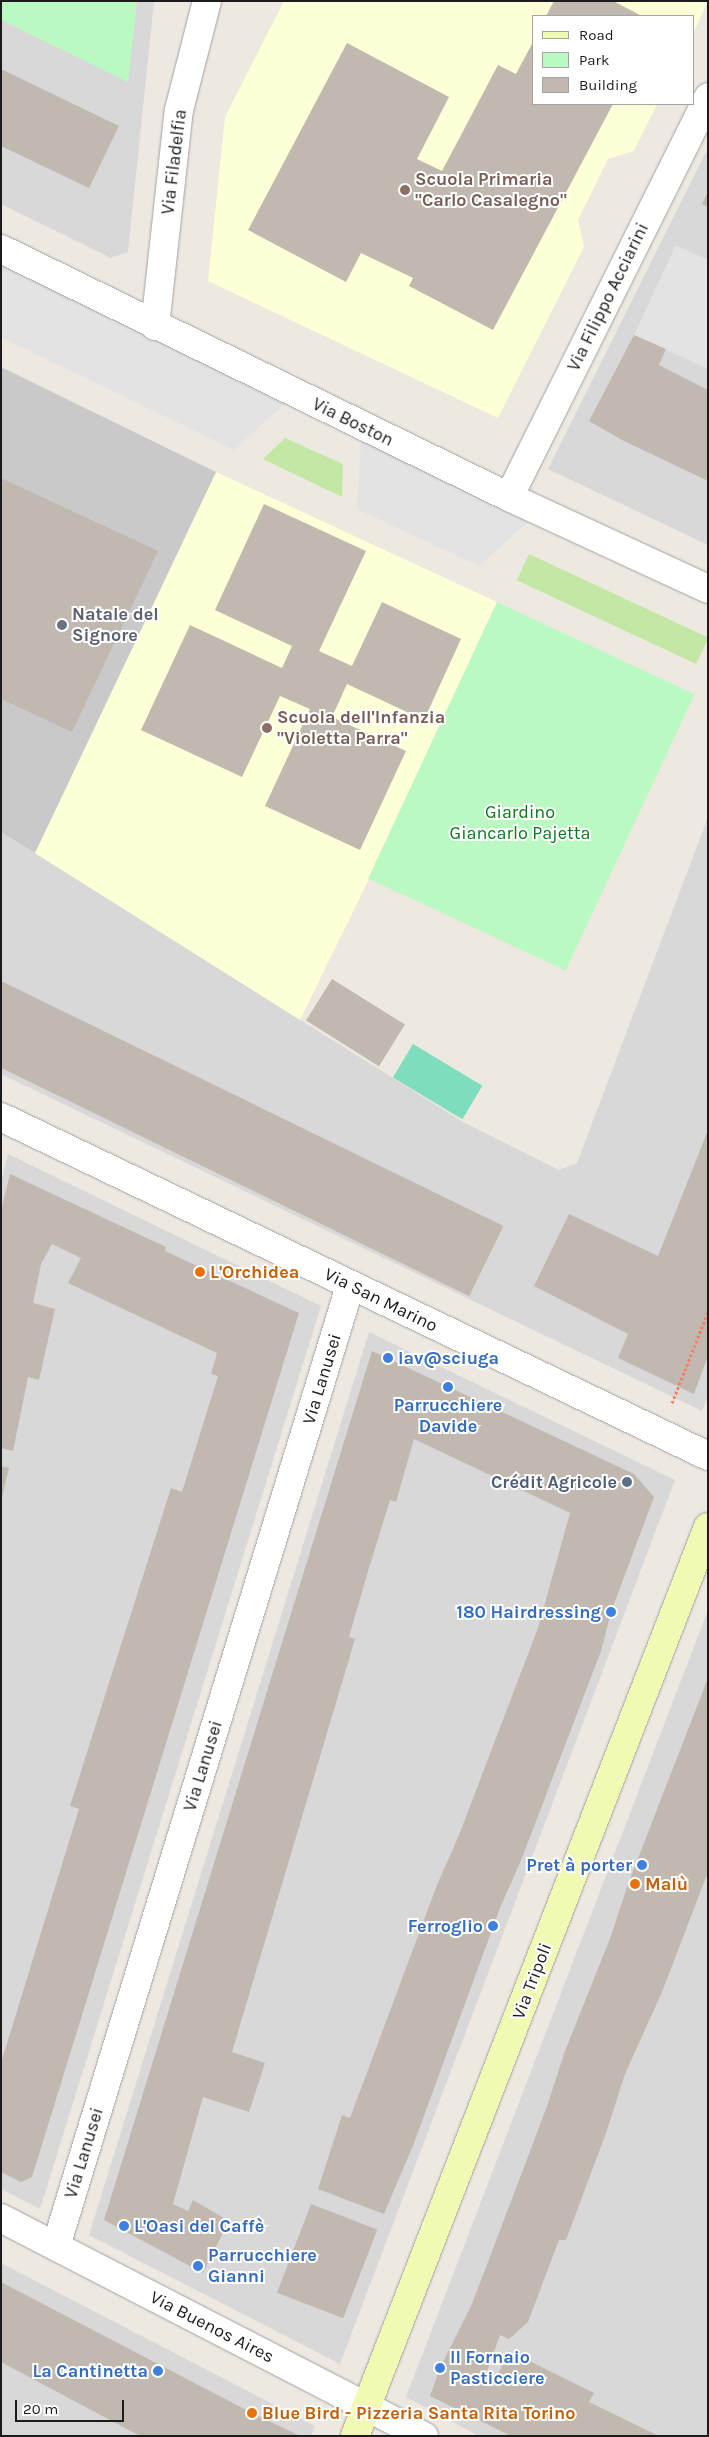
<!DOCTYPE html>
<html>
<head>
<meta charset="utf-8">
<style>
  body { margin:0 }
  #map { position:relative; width:709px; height:2437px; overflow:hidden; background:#ede9e0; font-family:Karla,sans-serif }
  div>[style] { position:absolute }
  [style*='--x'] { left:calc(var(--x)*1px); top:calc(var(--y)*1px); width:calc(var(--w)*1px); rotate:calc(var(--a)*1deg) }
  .residential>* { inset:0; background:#d9d8d8 }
  .education>* { inset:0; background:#fdffd7 }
  .religious>* { inset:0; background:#c9c9c9 }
  .grass>* { inset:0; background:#c3e8a5; transform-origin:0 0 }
  .park>* { inset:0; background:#bbf9c3; transform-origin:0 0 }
  .pitch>* { inset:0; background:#7dddbc; transform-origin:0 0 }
  .parking>* { inset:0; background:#e3e3e3 }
  .building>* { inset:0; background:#c1b8b0; transform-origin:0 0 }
  .path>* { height:3px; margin-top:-1.5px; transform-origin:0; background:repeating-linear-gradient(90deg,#f97b65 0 2.5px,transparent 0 5px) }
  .roads { filter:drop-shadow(0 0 1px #a2a2a2) drop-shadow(0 0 1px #a2a2a2) }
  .street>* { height:28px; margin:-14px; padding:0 14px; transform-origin:14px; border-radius:14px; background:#fff }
  .secondary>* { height:28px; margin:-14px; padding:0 14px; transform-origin:14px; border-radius:14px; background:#f2f9b2 }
  .dots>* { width:14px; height:14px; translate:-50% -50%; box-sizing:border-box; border:2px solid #fff; border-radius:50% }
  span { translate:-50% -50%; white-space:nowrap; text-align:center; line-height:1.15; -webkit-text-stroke:4px #fff; paint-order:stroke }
  .street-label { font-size:18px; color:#1b1b1b }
  .education-label { font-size:18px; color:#785e54; font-weight:700 }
  .left { translate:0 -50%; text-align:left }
  .worship-label { font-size:18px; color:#5b616d; font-weight:700 }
  .park-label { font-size:18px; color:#0b7719 }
  .food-label { font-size:18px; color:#c56008; font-weight:700 }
  .shop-label { font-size:18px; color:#366cbe; font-weight:700 }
  .right { translate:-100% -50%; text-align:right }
  .service-label { font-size:18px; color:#4e5e75; font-weight:700 }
  .frame { position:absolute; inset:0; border:2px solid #1b1b1b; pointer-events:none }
  .legend { position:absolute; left:532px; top:15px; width:162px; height:90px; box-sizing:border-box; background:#fff; border:1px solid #a4a4a4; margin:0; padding:6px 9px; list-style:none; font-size:15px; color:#1b1b1b }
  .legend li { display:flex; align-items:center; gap:10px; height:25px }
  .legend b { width:25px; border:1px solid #a4a4a4 }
  .scale { position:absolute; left:15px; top:2400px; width:109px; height:22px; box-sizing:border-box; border:2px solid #1b1b1b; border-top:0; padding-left:6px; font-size:15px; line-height:18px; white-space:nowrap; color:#1b1b1b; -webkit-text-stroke:4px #fff; paint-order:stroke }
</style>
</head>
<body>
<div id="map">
  <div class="residential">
    <i style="clip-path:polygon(1px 1px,154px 1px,128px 252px,111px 258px,1px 204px)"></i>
    <i style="clip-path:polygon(708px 148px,708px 545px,548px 469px)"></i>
    <i style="clip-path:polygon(708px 817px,708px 1396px,702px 1411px,1px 1074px,1px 832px,463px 1122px,559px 1170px,577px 1163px)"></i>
    <i style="clip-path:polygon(8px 1154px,321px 1306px,40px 2209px,1px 2189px,1px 1182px)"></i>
    <i style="clip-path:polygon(369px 1332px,675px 1480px,340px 2364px,89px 2235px)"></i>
    <i style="clip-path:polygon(708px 1610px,708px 2436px,479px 2436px,406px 2397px)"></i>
    <i style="clip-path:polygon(1px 2263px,315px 2426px,311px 2436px,1px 2436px)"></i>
  </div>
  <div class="education">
    <i style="clip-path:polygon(284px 1px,708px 1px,693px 34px,693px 16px,533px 16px,533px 104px,657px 104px,634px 151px,608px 159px,578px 220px,584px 247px,498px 418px,208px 281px,225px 117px)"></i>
    <i style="clip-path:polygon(216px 472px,497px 602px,369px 879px,300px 1020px,35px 853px)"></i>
  </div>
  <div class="religious">
    <i style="clip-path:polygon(1px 367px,216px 472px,35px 853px,1px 832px)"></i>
  </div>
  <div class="grass">
    <i style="clip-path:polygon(285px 438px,343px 464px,342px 497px,263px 459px)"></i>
    <i style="left:529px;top:554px;width:198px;height:29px;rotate:25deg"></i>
  </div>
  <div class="park">
    <i style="clip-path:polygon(1px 1px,137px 1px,128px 82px,1px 20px)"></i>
    <i style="left:497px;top:602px;width:218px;height:305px;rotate:25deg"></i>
  </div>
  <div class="pitch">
    <i style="left:413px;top:1044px;width:81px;height:39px;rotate:31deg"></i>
  </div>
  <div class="parking">
    <i style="clip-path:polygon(676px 245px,708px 260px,708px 369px,634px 335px)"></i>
    <i style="clip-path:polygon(1px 249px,296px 393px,234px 450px,1px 337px)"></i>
    <i style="clip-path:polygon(362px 426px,540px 511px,479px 566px,357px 509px)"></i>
  </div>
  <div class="building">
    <i style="clip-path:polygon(554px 1px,613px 1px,642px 16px,546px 16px)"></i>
    <i style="clip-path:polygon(533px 42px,533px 104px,613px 104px,493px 330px,409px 286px,413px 278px,361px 253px,346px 282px,248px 230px,347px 43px,449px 97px,417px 159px,442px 171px,498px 65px,516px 74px)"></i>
    <i style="clip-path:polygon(1px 69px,119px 126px,89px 188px,1px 146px)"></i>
    <i style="clip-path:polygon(708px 192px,708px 207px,702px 204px)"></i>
    <i style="clip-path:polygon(634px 335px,666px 349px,659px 365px,708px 390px,708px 481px,624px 441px,589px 421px)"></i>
    <i style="clip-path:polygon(1px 478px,158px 551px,72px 732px,1px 699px)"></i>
    <i style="clip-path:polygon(264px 504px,366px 551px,319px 651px,352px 666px,382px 602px,461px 639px,424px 720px,347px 684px,332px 717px,406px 751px,360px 850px,265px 806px,310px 709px,280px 696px,242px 777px,141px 730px,190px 625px,282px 668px,292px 646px,215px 610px)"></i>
    <i style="left:332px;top:979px;width:86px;height:49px;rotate:32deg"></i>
    <i style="left:1px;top:981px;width:559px;height:78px;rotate:26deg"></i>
    <i style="clip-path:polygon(708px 1130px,708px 1356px,694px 1394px,618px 1358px,628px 1334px,534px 1286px,569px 1214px,658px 1256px)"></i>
    <i style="clip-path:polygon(10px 1174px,166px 1247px,165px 1251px,299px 1313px,32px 2177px,21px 2182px,1px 2172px,1px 2063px,79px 1809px,70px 1806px,121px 1645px,171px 1488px,182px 1492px,218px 1376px,211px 1374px,217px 1353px,68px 1283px,81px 1258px,52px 1244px,41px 1264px,33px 1303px,55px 1309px,39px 1380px,28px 1377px,13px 1451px,1px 1448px,1px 1211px)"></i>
    <i style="clip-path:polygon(372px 1351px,634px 1474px,654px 1497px,611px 1612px,601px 1651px,522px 1858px,500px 1908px,414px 2143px,384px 2214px,318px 2189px,342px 2115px,350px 2118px,437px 1885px,459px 1835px,538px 1628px,570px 1513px,414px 1439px,396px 1502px,390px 1500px,369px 1568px,349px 1637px,355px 1639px,232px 2052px,265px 2063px,249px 2112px,203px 2097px,173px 2204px,188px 2211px,193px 2200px,229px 2221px,203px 2273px,104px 2220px)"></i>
    <i style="clip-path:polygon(1px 1466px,9px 1468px,2px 1497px,1px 1497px)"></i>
    <i style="clip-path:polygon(708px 1678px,708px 1872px,662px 1992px,625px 2074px,606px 2133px,566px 2240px,559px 2240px,528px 2322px,509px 2339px,500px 2335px,485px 2377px,494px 2382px,509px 2351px,594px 2393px,589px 2402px,659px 2436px,511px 2436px,430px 2396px,440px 2368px,472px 2304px,546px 2109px,565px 2051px,611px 1936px,628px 1884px)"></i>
    <i style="left:311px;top:2204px;width:71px;height:95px;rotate:21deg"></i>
    <i style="clip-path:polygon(1px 2282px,252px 2413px,300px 2436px,140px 2436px,1px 2362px)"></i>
  </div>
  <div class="path">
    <i style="--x:672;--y:1403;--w:98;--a:-68.4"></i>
  </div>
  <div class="roads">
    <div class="street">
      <i style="--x:1;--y:249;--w:565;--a:26.02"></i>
      <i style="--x:509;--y:497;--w:219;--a:24.8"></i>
      <i style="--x:155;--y:326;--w:217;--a:-83.7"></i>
      <i style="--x:179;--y:110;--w:113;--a:-75.6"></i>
      <i style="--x:509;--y:497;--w:447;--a:-63.5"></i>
      <i style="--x:1;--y:1117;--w:784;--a:25.62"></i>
      <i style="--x:1;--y:2218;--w:476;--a:27.3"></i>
      <i style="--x:56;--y:2246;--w:1004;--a:-72.97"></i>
    </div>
    <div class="secondary">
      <i style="--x:355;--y:2436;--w:975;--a:-68.78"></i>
    </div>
  </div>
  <div class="dots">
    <i style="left:405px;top:190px;background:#8d6e63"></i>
    <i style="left:62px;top:625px;background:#6b7280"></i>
    <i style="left:267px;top:728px;background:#8d6e63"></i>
    <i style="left:200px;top:1272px;background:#e8710a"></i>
    <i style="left:388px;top:1358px;background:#3f7fe0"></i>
    <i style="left:448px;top:1387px;background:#3f7fe0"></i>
    <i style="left:627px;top:1482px;background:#5c6f8a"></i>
    <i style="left:611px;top:1612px;background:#3f7fe0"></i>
    <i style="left:642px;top:1865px;background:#3f7fe0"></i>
    <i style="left:635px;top:1884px;background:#e8710a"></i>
    <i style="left:493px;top:1926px;background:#3f7fe0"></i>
    <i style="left:124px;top:2226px;background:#3f7fe0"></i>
    <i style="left:198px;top:2266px;background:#3f7fe0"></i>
    <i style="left:440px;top:2368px;background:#3f7fe0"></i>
    <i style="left:158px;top:2371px;background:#3f7fe0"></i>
    <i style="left:252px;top:2413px;background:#e8710a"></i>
  </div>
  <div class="street-label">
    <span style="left:174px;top:162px;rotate:-83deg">Via Filadelfia</span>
    <span style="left:608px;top:297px;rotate:-64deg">Via Filippo Acciarini</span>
    <span style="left:353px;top:422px;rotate:26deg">Via Boston</span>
    <span style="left:381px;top:1300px;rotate:26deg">Via San Marino</span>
    <span style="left:322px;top:1379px;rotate:-73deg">Via Lanusei</span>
    <span style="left:203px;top:1766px;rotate:-73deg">Via Lanusei</span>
    <span style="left:532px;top:1981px;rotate:-69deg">Via Tripoli</span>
    <span style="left:84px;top:2153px;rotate:-73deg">Via Lanusei</span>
    <span style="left:212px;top:2327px;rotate:27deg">Via Buenos Aires</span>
  </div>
  <div class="education-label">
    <span class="left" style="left:415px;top:190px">Scuola Primaria<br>"Carlo Casalegno"</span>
    <span class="left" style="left:277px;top:728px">Scuola dell'Infanzia<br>"Violetta Parra"</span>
  </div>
  <div class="worship-label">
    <span class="left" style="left:72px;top:625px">Natale del<br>Signore</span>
  </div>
  <div class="park-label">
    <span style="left:520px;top:823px">Giardino<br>Giancarlo Pajetta</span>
  </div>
  <div class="food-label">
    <span class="left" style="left:210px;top:1272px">L'Orchidea</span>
    <span class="left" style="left:645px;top:1884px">Malù</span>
    <span class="left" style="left:262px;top:2413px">Blue Bird - Pizzeria Santa Rita Torino</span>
  </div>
  <div class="shop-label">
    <span class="left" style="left:398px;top:1358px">lav@sciuga</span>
    <span style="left:448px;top:1416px">Parrucchiere<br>Davide</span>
    <span class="right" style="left:601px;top:1612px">180 Hairdressing</span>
    <span class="right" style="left:632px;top:1865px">Pret à porter</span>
    <span class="right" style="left:483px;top:1926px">Ferroglio</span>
    <span class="left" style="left:134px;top:2226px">L'Oasi del Caffè</span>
    <span class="left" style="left:208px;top:2266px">Parrucchiere<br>Gianni</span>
    <span class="left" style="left:450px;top:2368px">Il Fornaio<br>Pasticciere</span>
    <span class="right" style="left:148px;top:2371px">La Cantinetta</span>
  </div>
  <div class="service-label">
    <span class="right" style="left:617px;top:1482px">Crédit Agricole</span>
  </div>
  <div class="frame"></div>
  <ul class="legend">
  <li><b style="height:6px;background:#f2f9b2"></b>Road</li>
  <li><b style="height:14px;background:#bbf9c3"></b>Park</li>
  <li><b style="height:14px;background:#c1b8b0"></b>Building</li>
  </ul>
  <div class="scale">20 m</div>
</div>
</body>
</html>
